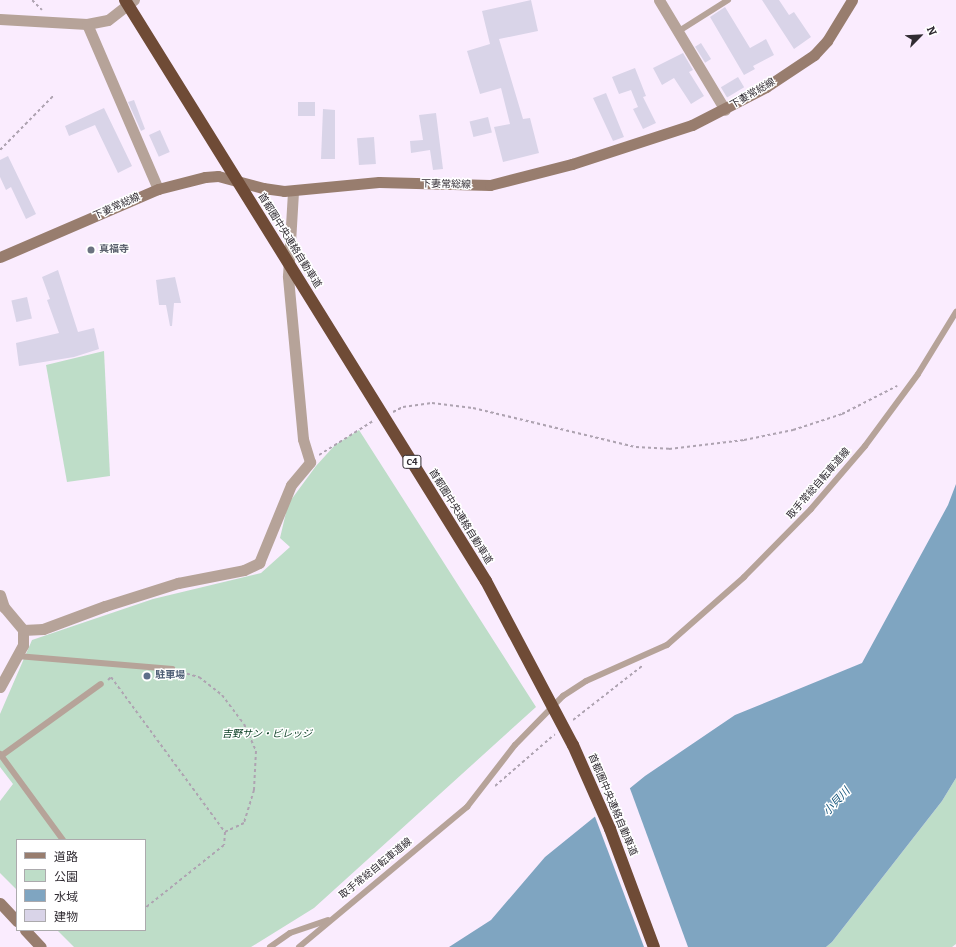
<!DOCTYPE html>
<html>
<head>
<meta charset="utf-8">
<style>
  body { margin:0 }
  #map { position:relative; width:956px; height:947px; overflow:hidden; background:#faecfe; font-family:Bitter,"Noto Sans JP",serif }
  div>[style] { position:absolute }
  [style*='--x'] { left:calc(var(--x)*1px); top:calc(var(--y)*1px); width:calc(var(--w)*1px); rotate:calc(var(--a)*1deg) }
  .green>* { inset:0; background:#beddc8 }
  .water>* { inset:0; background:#7fa5c1 }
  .pier>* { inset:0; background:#faecfe }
  .building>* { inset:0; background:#d9d4e8; transform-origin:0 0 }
  .path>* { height:2px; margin-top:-1px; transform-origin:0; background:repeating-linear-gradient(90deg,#aea3b1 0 3px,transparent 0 6px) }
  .service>* { height:6px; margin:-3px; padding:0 3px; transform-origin:3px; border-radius:3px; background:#b6a399 }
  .minor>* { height:11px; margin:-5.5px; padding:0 5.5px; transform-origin:5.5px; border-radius:5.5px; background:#b6a399 }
  .secondary>* { height:11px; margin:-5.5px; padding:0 5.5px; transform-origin:5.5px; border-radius:5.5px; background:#987d6e }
  .motorway-bridge>* { height:12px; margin:-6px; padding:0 6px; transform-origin:6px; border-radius:6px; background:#6f4b36 }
  .dots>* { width:11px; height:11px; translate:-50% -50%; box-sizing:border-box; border:2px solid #fff; border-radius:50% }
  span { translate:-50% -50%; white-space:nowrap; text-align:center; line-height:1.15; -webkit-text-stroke:3px #fff; paint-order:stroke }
  .shield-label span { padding:1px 3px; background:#fff; border:1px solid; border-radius:3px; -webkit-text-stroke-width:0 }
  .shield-label { font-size:9px; color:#302b32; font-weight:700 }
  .street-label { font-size:10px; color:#302b32 }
  .worship-label { font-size:10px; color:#5b616d; font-weight:700 }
  .left { translate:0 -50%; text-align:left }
  .service-label { font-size:10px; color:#4e5e75; font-weight:700 }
  .park-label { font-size:10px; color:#093d22; font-style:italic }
  .water-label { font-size:11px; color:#17577d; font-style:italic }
  .legend { position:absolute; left:16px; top:839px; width:130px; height:92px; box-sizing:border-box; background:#fff; border:1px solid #acaaad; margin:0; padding:5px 7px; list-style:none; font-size:12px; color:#302b32 }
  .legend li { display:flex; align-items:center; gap:8px; height:20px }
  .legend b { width:20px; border:1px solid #acaaad }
  .north { position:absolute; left:900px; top:16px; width:40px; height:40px; -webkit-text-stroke:3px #fff; paint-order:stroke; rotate:66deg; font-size:11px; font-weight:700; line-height:16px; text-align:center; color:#302b32 }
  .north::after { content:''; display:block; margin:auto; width:14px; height:18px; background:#302b32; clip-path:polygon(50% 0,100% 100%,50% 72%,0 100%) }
</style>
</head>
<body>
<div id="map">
  <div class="green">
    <i style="clip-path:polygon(104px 351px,110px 476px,67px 482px,46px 365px)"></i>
    <i style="clip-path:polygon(359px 430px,536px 707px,314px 908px,251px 947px,74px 947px,57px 930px,145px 930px,145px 840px,17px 840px,17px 890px,0 873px,0 801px,13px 784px,0 767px,0 714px,32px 640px,153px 599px,261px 573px,290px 547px,280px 538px,288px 504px,316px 466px,335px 445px)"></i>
    <i style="clip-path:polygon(956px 778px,956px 944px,952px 947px,826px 947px,832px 942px,942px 801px)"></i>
  </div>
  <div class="water">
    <i style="clip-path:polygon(956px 484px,956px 778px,942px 801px,832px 942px,826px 947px,449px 947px,491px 920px,545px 857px,645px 776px,735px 715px,862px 663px,948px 505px)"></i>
  </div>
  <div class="pier">
    <i style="clip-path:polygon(629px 786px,632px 794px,688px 947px,644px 947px,594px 814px)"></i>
  </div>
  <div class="building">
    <i style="clip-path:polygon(531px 0,538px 31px,499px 39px,523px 119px,530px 118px,539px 153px,503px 162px,494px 127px,510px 124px,501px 88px,480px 94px,467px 51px,490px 44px,482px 11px)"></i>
    <i style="clip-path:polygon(762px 0,779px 0,789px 15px,794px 12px,811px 37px,794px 49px)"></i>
    <i style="clip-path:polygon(725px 7px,750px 48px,766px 39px,774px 55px,753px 66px,755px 69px,744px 75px,710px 17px)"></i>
    <i style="left:701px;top:43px;width:19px;height:7px;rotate:58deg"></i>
    <i style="clip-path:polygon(683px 53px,693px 70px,689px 72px,704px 96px,691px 104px,674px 78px,662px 85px,653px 68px)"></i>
    <i style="clip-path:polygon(635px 68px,646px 96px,643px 97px,656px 123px,643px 129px,633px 109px,638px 107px,631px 90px,619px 94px,612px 77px)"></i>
    <i style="left:738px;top:77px;width:12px;height:20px;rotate:59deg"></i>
    <i style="clip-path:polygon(606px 93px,624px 137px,613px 141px,593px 98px)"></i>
    <i style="clip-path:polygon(134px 100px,145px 129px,141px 131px,128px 102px)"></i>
    <i style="left:298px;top:102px;width:17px;height:14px"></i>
    <i style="clip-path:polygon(104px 108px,132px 166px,118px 173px,95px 125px,69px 136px,65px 126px)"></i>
    <i style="clip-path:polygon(323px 109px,335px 110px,335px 159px,321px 159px)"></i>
    <i style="clip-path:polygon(436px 113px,443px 169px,433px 170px,430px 150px,411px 153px,410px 141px,423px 140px,419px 115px)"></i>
    <i style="left:488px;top:117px;width:16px;height:19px;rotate:76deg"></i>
    <i style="left:160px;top:130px;width:24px;height:12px;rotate:66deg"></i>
    <i style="left:374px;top:137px;width:27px;height:17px;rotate:86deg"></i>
    <i style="clip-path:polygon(8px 156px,36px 214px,26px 219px,11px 187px,6px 190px,0 177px,0 160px)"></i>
    <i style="clip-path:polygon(58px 270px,78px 332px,94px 328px,99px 349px,74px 357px,19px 366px,16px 343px,59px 333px,47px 300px,50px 299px,42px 277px)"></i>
    <i style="clip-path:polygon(175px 277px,181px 303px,174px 303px,172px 326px,170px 326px,166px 305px,159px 305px,156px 280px)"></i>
    <i style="left:27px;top:297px;width:22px;height:16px;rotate:77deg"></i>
  </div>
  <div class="path">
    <i style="--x:32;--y:0;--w:14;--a:45"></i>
    <i style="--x:0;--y:150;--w:77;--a:-45.5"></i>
    <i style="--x:393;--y:412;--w:11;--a:-27"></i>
    <i style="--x:403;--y:407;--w:29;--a:-8"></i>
    <i style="--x:432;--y:403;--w:41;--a:7"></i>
    <i style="--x:473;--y:408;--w:168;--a:13.5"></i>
    <i style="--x:636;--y:447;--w:33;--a:3"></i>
    <i style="--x:669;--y:449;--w:76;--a:-6.8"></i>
    <i style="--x:744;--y:440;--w:50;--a:-11.5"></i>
    <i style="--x:793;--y:430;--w:52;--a:-18.1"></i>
    <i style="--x:842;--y:414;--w:62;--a:-27"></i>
    <i style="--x:319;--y:455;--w:64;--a:-32.2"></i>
    <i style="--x:181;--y:672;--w:19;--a:16"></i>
    <i style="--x:199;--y:677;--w:29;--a:38"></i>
    <i style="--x:222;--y:695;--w:36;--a:53"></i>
    <i style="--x:244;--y:724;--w:30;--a:66"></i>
    <i style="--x:256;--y:751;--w:39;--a:93"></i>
    <i style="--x:254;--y:790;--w:34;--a:107"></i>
    <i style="--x:244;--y:823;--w:21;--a:155"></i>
    <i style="--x:108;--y:680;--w:4;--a:-45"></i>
    <i style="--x:111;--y:677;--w:192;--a:53.7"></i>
    <i style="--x:225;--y:832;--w:13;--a:94"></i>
    <i style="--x:224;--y:845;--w:101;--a:141.4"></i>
    <i style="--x:573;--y:720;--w:88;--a:-38"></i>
    <i style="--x:495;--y:786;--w:79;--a:-40.9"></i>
  </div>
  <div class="service">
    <i style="--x:679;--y:31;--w:58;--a:-32.3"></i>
    <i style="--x:17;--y:656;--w:156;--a:4.8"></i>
    <i style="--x:0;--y:754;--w:107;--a:53.8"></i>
    <i style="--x:1;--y:756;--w:123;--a:-35.8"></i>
    <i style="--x:270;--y:947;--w:24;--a:-35"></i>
    <i style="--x:290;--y:933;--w:40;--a:-18.9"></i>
    <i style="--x:299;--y:947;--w:219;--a:-39.8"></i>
    <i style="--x:467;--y:807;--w:78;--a:-52.3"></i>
    <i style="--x:515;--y:745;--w:69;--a:-45.6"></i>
    <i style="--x:563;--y:696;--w:27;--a:-33"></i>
    <i style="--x:586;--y:681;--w:89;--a:-24"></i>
    <i style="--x:667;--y:645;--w:103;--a:-41.4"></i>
    <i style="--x:744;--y:577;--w:95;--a:-45.4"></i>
    <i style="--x:811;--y:509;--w:83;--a:-49.4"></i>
    <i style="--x:865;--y:446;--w:89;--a:-53.6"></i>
    <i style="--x:918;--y:374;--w:73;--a:-58.5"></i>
  </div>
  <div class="minor">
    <i style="--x:659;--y:0;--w:128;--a:59"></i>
    <i style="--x:0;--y:19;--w:87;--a:3.3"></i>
    <i style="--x:87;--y:24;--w:21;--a:-11"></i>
    <i style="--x:108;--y:20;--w:33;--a:-38"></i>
    <i style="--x:87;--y:24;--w:180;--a:66.7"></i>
    <i style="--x:0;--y:595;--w:13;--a:72"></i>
    <i style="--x:4;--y:607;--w:30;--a:50"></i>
    <i style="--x:23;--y:630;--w:15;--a:90"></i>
    <i style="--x:23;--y:645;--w:48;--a:118.7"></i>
    <i style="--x:23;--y:630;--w:20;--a:-3"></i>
    <i style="--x:43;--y:629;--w:66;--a:-20.4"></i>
    <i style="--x:105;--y:606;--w:77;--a:-17.5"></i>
    <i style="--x:178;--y:583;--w:67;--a:-11.1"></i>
    <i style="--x:244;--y:570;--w:17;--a:-25"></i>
    <i style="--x:259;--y:563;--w:84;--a:-67.7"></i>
    <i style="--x:291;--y:485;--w:30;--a:-50"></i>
    <i style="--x:310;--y:462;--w:24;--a:-107"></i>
    <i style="--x:303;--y:439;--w:164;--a:-95.3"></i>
    <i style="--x:288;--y:276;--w:85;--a:-86.6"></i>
  </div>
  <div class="secondary">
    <i style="--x:0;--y:257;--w:172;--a:-23.3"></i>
    <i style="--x:158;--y:189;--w:49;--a:-14.3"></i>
    <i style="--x:205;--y:177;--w:13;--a:-4"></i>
    <i style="--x:218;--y:176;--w:47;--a:14.9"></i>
    <i style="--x:263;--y:188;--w:21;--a:8"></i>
    <i style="--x:284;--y:191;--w:95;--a:-5.4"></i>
    <i style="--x:379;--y:182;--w:111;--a:1.5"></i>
    <i style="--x:490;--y:185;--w:85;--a:-14.4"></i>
    <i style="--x:572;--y:164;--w:126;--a:-18"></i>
    <i style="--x:692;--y:125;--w:83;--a:-27.2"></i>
    <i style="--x:766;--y:87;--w:58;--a:-33.7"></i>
    <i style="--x:814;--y:55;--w:19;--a:-47"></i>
    <i style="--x:827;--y:41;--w:48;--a:-58.6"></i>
    <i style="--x:0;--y:903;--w:25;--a:47"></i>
    <i style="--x:25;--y:930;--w:23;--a:47"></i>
  </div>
  <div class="motorway-bridge">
    <i style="--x:125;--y:0;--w:684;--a:58.15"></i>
    <i style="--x:486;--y:581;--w:186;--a:62.1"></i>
    <i style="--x:573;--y:745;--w:92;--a:66.2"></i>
    <i style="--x:610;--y:829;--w:126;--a:69.6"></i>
  </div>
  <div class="dots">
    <i style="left:91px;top:250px;background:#6b7280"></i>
    <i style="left:147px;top:676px;background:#5c6f8a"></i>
  </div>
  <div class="shield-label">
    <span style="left:412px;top:462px">C4</span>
  </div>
  <div class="street-label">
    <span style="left:753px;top:94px;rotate:-30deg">下妻常総線</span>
    <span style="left:446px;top:185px;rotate:1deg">下妻常総線</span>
    <span style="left:117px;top:207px;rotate:-24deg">下妻常総線</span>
    <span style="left:289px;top:241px;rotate:58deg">首都圏中央連絡自動車道</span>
    <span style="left:819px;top:484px;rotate:-49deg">取手常総自転車道線</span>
    <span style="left:460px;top:517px;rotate:58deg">首都圏中央連絡自動車道</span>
    <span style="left:612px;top:805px;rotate:67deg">首都圏中央連絡自動車道</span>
    <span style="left:376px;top:869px;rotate:-39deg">取手常総自転車道線</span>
  </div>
  <div class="worship-label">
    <span class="left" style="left:99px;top:250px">真福寺</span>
  </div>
  <div class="service-label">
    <span class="left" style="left:155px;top:676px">駐車場</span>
  </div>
  <div class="park-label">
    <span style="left:267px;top:735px">吉野サン・ビレッジ</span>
  </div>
  <div class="water-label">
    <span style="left:837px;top:802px;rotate:-47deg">小貝川</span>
  </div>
  <ul class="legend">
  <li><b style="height:5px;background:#987d6e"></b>道路</li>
  <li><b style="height:11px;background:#beddc8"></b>公園</li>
  <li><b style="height:11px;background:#7fa5c1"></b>水域</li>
  <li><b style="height:11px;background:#d9d4e8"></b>建物</li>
  </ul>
  <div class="north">N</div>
</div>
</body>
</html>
